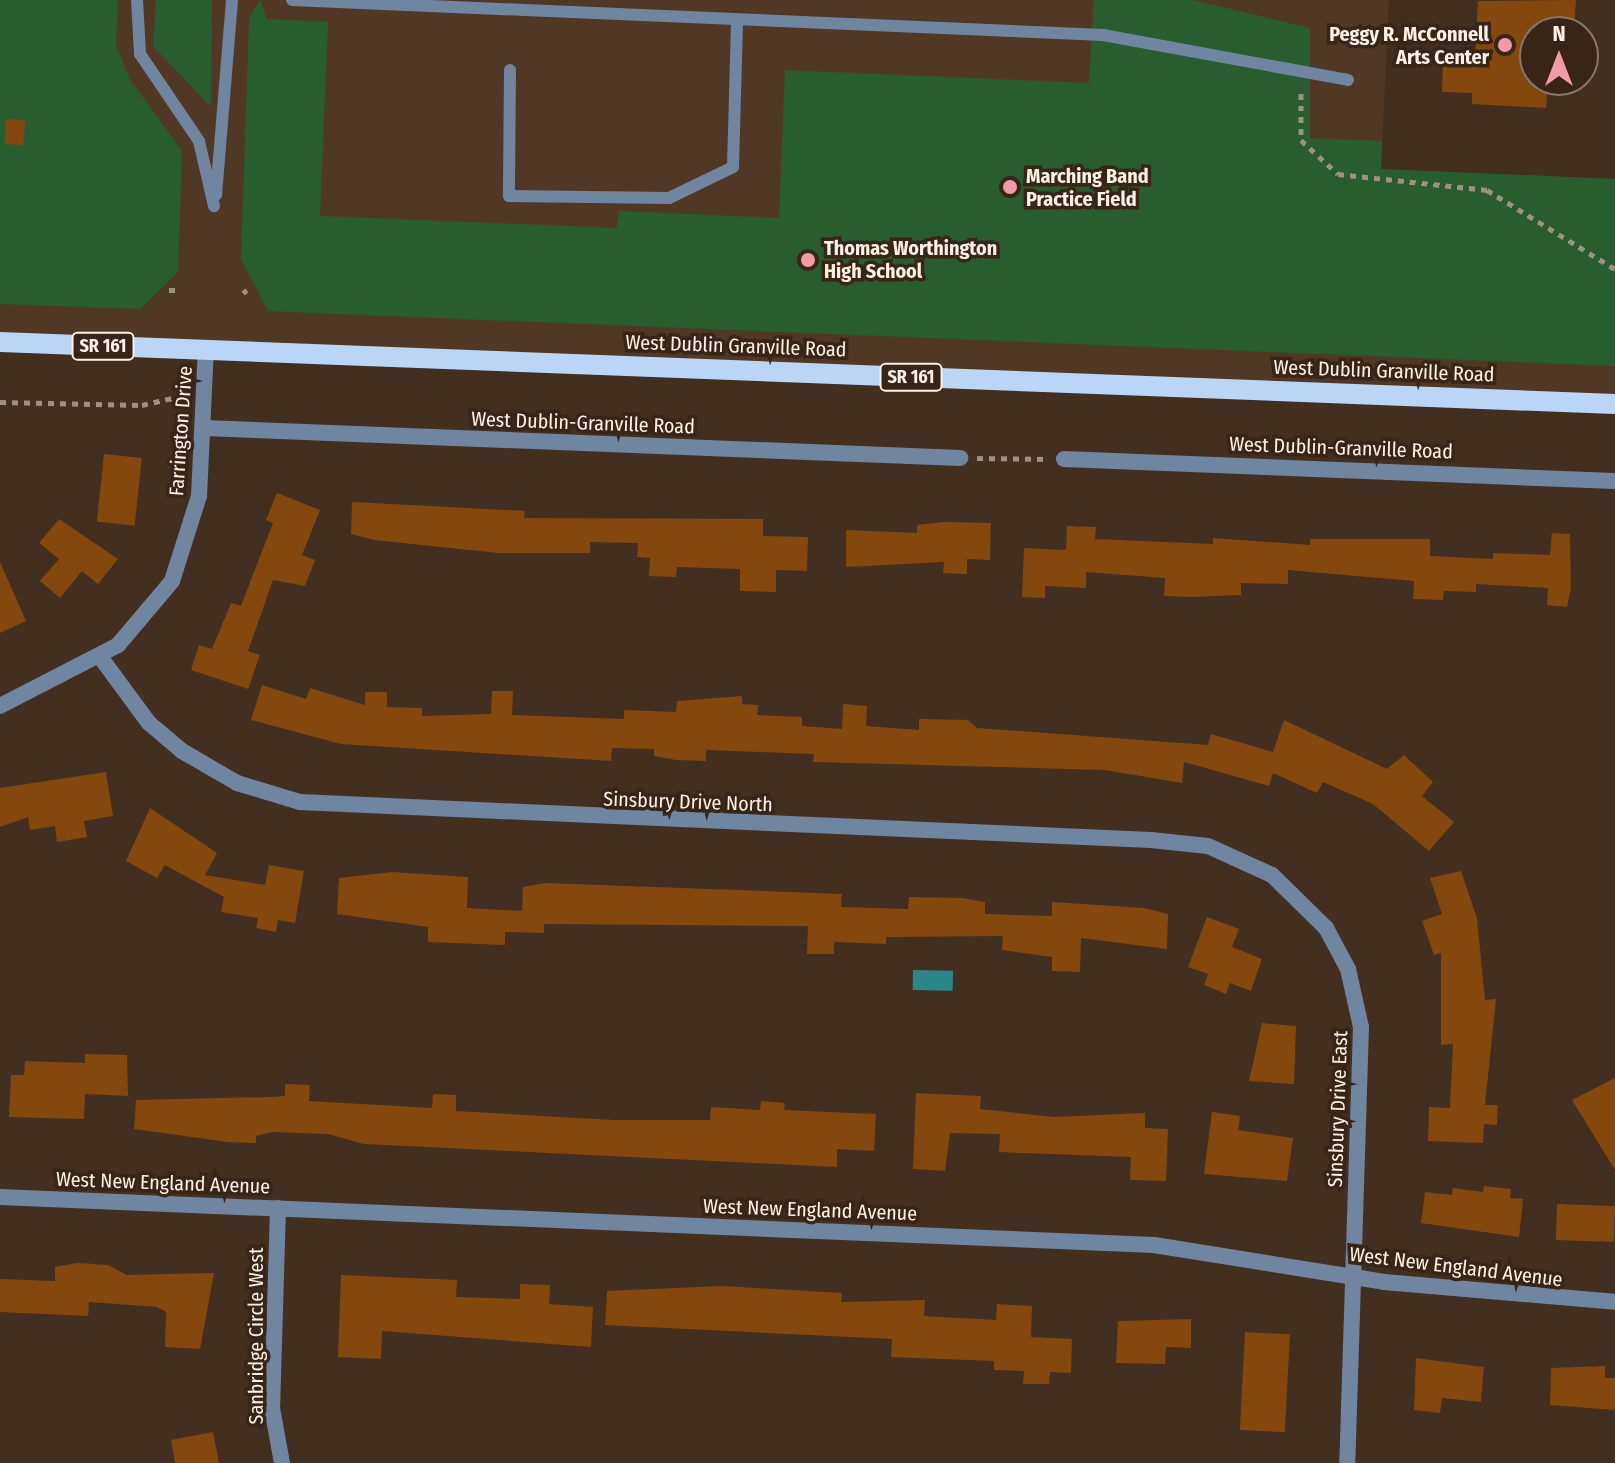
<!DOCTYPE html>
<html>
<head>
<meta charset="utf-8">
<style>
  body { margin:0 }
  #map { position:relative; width:1615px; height:1463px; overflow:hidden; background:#432f20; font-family:"Fira Sans Condensed",sans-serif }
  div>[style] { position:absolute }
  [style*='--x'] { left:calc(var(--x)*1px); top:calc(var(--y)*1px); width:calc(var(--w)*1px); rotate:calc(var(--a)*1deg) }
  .built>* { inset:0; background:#513825 }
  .green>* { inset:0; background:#285e2f }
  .water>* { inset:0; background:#2b878b; transform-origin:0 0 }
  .building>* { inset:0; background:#84470e; transform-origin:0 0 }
  .path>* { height:5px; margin-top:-2.5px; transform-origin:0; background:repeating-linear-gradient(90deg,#a08f83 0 6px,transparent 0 12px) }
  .lane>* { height:12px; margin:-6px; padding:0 6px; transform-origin:6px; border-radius:6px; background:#7085a0 }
  .street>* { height:16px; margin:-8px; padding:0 8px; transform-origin:8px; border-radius:8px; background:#7085a0 }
  .primary>* { height:20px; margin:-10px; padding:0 10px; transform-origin:10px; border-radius:10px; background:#bbd5f6 }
  .dots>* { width:22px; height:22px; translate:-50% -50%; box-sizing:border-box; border:4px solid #382517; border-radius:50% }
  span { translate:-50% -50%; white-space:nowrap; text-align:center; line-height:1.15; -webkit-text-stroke:7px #382517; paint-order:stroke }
  .shield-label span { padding:2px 6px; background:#382517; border:2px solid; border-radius:6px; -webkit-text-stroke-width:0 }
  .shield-label { font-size:18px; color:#fff1e8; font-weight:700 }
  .poi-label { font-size:20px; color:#fff1e8; font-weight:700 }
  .right { translate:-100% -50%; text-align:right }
  .left { translate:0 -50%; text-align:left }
  .street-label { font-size:20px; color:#fff1e8 }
  .north { position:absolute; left:1519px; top:16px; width:80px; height:80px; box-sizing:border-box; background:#382517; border:2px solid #88776b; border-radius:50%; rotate:0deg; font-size:22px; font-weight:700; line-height:32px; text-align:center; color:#fff1e8 }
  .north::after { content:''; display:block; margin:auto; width:28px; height:36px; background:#f49aa6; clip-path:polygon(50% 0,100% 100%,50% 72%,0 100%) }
</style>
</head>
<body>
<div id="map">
  <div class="built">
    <i style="clip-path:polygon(0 0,1389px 0,1381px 169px,1615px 179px,1615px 404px,0 342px)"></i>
  </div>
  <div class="green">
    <i style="clip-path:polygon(0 0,118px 0,116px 44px,129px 78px,182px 151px,178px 272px,140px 309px,0 304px)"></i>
    <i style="clip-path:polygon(156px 0,212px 0,211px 107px,153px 46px)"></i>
    <i style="clip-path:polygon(260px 0,267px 19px,328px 22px,320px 216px,617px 228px,619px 211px,779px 218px,785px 70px,1089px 83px,1094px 0,1193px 0,1310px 28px,1310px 138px,1382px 141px,1381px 169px,1615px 179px,1615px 366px,268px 311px,241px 259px,249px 18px)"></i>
  </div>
  <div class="water">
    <i style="left:913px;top:970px;width:40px;height:20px;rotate:1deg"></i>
  </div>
  <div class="building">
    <i style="clip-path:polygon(1576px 0,1574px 32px,1535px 32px,1535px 80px,1548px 80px,1546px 108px,1472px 104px,1472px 93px,1442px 92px,1443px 57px,1475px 58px,1478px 1px)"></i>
    <i style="left:6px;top:119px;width:19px;height:25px;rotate:3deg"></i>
    <i style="left:104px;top:454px;width:38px;height:68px;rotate:6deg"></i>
    <i style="clip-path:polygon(277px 493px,320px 510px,302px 555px,315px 560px,305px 586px,273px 580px,248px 651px,260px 655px,248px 689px,191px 670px,199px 645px,212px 649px,231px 603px,241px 606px,273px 523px,266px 520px)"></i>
    <i style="clip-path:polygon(352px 502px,525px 511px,524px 518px,763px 519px,763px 536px,808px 537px,807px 571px,776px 570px,776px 592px,740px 591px,740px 569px,677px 567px,676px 577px,649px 576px,650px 558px,637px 557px,638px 543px,590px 542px,590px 553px,498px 553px,374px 540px,351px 534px)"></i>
    <i style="clip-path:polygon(59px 519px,118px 559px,98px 584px,82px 571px,60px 598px,40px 581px,59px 559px,39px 543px)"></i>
    <i style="clip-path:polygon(944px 522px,991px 523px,990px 560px,967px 559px,967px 574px,943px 573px,944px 562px,846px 567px,846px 530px,917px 533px,917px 525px)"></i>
    <i style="clip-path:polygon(1067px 526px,1096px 527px,1095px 539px,1213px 544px,1213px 538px,1310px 545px,1310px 539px,1430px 539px,1430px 556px,1493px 559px,1493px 553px,1550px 555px,1552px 533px,1570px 534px,1571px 589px,1567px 607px,1547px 605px,1548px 588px,1476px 584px,1476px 592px,1444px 591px,1443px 600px,1413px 599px,1414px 581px,1288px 570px,1288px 584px,1241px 583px,1241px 595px,1191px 597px,1164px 596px,1165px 578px,1086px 572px,1086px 588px,1045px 586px,1045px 598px,1022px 597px,1024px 548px,1066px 550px)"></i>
    <i style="clip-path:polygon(0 562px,26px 621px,0 633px)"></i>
    <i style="clip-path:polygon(262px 685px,306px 699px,310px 688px,365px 705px,365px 692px,387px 692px,387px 707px,422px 708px,422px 716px,491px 714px,492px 691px,513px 691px,512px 715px,624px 719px,624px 710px,676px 712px,677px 701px,742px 696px,742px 704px,758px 705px,757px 715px,802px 717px,802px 726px,842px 729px,843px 704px,867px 706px,866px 726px,919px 730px,919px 719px,968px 720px,977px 728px,1208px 745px,1211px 734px,1273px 752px,1284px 720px,1387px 769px,1404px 755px,1433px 782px,1422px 796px,1454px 822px,1429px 851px,1373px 804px,1323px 782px,1317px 793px,1273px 773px,1269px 786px,1184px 762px,1182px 783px,1105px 770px,813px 762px,814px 754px,706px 750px,706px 761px,676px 760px,654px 756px,654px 749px,612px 748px,611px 761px,341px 744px,251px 720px)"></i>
    <i style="clip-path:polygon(106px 772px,113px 816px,84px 821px,87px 837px,57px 842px,55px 826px,30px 830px,28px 817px,0 827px,0 788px)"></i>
    <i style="clip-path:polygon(150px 808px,217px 853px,205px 875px,265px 885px,269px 865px,304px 871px,295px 923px,278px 920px,276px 932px,256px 928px,258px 918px,221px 912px,224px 897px,165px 865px,157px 878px,126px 861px)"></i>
    <i style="clip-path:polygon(1461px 871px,1477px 918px,1485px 1000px,1496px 999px,1485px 1105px,1498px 1105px,1497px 1125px,1484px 1124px,1483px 1143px,1428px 1141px,1429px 1107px,1450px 1108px,1453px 1044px,1441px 1045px,1441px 953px,1434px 955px,1422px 921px,1442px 914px,1430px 878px)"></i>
    <i style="clip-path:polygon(392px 872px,468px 877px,467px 908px,522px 911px,523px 887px,545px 883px,842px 894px,841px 907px,908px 909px,909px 897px,962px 898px,985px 902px,985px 914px,1052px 916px,1052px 902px,1144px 908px,1168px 914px,1167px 949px,1081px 938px,1080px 972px,1052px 971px,1052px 957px,1002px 950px,1003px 936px,886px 937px,886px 944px,834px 942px,834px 954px,807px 954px,808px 926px,544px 924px,544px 933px,505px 932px,505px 945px,428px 942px,428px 927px,337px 914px,339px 878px)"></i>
    <i style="clip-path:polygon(1207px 917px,1239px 929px,1232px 947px,1262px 959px,1251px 991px,1230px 983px,1226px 994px,1204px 985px,1208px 974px,1188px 967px)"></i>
    <i style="clip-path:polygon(1262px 1023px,1296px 1026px,1294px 1084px,1249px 1081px)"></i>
    <i style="clip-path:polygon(85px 1054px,127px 1055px,128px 1096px,85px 1094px,84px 1119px,9px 1117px,11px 1075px,24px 1075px,25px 1061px,85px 1063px)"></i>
    <i style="clip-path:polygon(1615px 1078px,1615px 1170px,1572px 1100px)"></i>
    <i style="clip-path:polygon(285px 1084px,310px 1085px,309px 1101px,432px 1108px,433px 1094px,456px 1095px,456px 1111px,612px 1120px,710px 1120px,711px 1107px,760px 1110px,761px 1101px,785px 1103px,784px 1110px,876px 1114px,874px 1151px,837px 1149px,837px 1167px,364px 1144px,328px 1134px,272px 1132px,256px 1136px,256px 1143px,228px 1142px,134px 1129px,136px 1100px,272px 1097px,285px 1096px)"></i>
    <i style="clip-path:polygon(916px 1093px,981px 1096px,980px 1109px,1054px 1117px,1145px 1113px,1145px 1128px,1168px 1129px,1166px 1181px,1130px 1180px,1131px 1157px,999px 1152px,1000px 1134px,950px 1133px,945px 1171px,913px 1169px)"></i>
    <i style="clip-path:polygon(1212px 1112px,1240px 1116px,1238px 1130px,1293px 1138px,1287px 1181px,1204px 1174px)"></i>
    <i style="clip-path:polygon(1484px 1186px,1511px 1189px,1510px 1198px,1523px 1199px,1519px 1237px,1421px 1223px,1425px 1192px,1452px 1195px,1453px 1188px,1483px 1192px)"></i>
    <i style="left:1557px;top:1204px;width:58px;height:36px;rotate:2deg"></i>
    <i style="clip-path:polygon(77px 1263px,108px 1265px,127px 1275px,214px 1273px,200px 1349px,165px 1347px,166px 1312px,157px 1307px,89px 1302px,88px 1316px,0 1312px,0 1279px,55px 1281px,55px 1267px)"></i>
    <i style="clip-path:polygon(341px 1275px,457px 1280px,456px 1297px,520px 1299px,520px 1284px,550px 1285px,549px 1304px,593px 1307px,591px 1347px,382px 1331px,381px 1359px,338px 1357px)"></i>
    <i style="clip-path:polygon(721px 1286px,842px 1293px,841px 1302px,925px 1300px,924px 1316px,996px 1320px,997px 1304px,1032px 1306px,1031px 1337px,1072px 1339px,1071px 1373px,1050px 1372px,1049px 1384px,1023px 1384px,1024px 1371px,994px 1370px,994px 1361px,891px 1357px,892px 1339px,605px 1325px,607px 1291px)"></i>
    <i style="clip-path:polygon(1191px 1319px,1191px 1348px,1166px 1347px,1165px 1364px,1116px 1363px,1118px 1321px)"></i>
    <i style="left:1245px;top:1332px;width:45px;height:98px;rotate:3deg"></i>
    <i style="clip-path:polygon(1416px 1358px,1484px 1367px,1481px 1402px,1442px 1398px,1440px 1413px,1414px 1410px)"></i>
    <i style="clip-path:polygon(1605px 1366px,1605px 1378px,1615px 1378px,1615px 1410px,1550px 1405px,1551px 1368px)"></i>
    <i style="clip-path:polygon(213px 1432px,219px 1463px,175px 1463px,171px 1440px)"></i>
  </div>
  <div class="path">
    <i style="--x:1301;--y:93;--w:47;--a:90"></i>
    <i style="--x:1301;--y:140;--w:50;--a:42.6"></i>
    <i style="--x:1338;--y:174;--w:150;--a:6.1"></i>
    <i style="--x:1487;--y:190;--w:150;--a:31.7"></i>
    <i style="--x:169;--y:290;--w:6;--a:0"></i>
    <i style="--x:243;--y:293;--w:5;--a:-37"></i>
    <i style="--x:0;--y:402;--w:142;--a:1.2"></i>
    <i style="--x:142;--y:405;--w:40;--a:-13"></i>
    <i style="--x:977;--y:458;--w:70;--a:0.8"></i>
  </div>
  <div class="lane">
    <i style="--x:137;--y:0;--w:54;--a:86.8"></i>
    <i style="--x:140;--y:54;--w:105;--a:55.9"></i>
    <i style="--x:199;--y:141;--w:67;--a:77"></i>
    <i style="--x:292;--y:0;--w:812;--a:2.47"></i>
    <i style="--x:1103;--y:35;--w:249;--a:10.4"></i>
    <i style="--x:510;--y:70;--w:126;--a:90.5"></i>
    <i style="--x:509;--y:196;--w:160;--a:0.7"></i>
    <i style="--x:669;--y:198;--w:71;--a:-25.8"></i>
    <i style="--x:733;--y:167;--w:144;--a:-88.4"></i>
    <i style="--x:216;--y:195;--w:196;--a:-85.3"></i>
  </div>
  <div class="street">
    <i style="--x:204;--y:428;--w:757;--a:2.27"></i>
    <i style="--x:1064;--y:459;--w:551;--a:2.29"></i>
    <i style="--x:101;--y:658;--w:81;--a:53.6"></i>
    <i style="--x:149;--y:723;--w:43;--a:40.3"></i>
    <i style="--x:182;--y:751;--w:64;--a:30.2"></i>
    <i style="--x:237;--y:783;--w:66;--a:16.8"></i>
    <i style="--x:300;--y:802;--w:852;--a:2.56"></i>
    <i style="--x:1151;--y:840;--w:57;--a:6"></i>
    <i style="--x:1208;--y:846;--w:70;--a:24.4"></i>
    <i style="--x:1272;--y:875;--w:76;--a:44.5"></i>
    <i style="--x:1326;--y:928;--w:47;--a:61.8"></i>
    <i style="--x:1348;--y:969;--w:59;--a:77.4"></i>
    <i style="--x:1361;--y:1027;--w:436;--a:91.8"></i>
    <i style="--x:0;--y:706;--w:133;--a:-27.3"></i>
    <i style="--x:118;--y:645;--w:84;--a:-49.8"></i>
    <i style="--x:172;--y:581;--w:89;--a:-72.4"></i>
    <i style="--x:199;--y:496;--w:147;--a:-87.3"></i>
    <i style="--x:0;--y:1197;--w:1155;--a:2.38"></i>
    <i style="--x:1154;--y:1245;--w:233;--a:9.1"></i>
    <i style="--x:1384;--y:1282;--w:232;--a:4.9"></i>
    <i style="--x:278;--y:1208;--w:200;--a:91.7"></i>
    <i style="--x:272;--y:1408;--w:56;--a:79.7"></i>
  </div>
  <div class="primary">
    <i style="--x:0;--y:342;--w:1616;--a:2.2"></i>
  </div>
  <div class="dots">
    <i style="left:1505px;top:45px;background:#f49aa6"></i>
    <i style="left:1010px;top:187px;background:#f49aa6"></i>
    <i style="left:808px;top:260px;background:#f49aa6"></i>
  </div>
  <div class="shield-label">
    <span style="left:103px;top:346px">SR 161</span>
    <span style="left:911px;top:377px">SR 161</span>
  </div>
  <div class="poi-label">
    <span class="right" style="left:1489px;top:46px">Peggy R. McConnell<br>Arts Center</span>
    <span class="left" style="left:1026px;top:188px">Marching Band<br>Practice Field</span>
    <span class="left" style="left:824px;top:260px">Thomas Worthington<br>High School</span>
  </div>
  <div class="street-label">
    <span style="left:736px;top:346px;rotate:2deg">West Dublin Granville Road</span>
    <span style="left:1384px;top:371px;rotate:2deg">West Dublin Granville Road</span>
    <span style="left:583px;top:423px;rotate:2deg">West Dublin-Granville Road</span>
    <span style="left:181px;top:431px;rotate:-86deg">Farrington Drive</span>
    <span style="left:1341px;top:448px;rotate:2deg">West Dublin-Granville Road</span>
    <span style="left:688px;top:802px;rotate:2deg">Sinsbury Drive North</span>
    <span style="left:1338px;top:1109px;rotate:-88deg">Sinsbury Drive East</span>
    <span style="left:163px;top:1183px;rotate:2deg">West New England Avenue</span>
    <span style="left:810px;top:1210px;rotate:2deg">West New England Avenue</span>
    <span style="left:1456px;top:1267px;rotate:7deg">West New England Avenue</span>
    <span style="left:256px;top:1336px;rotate:-90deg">Sanbridge Circle West</span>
  </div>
  <div class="north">N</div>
</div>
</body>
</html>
